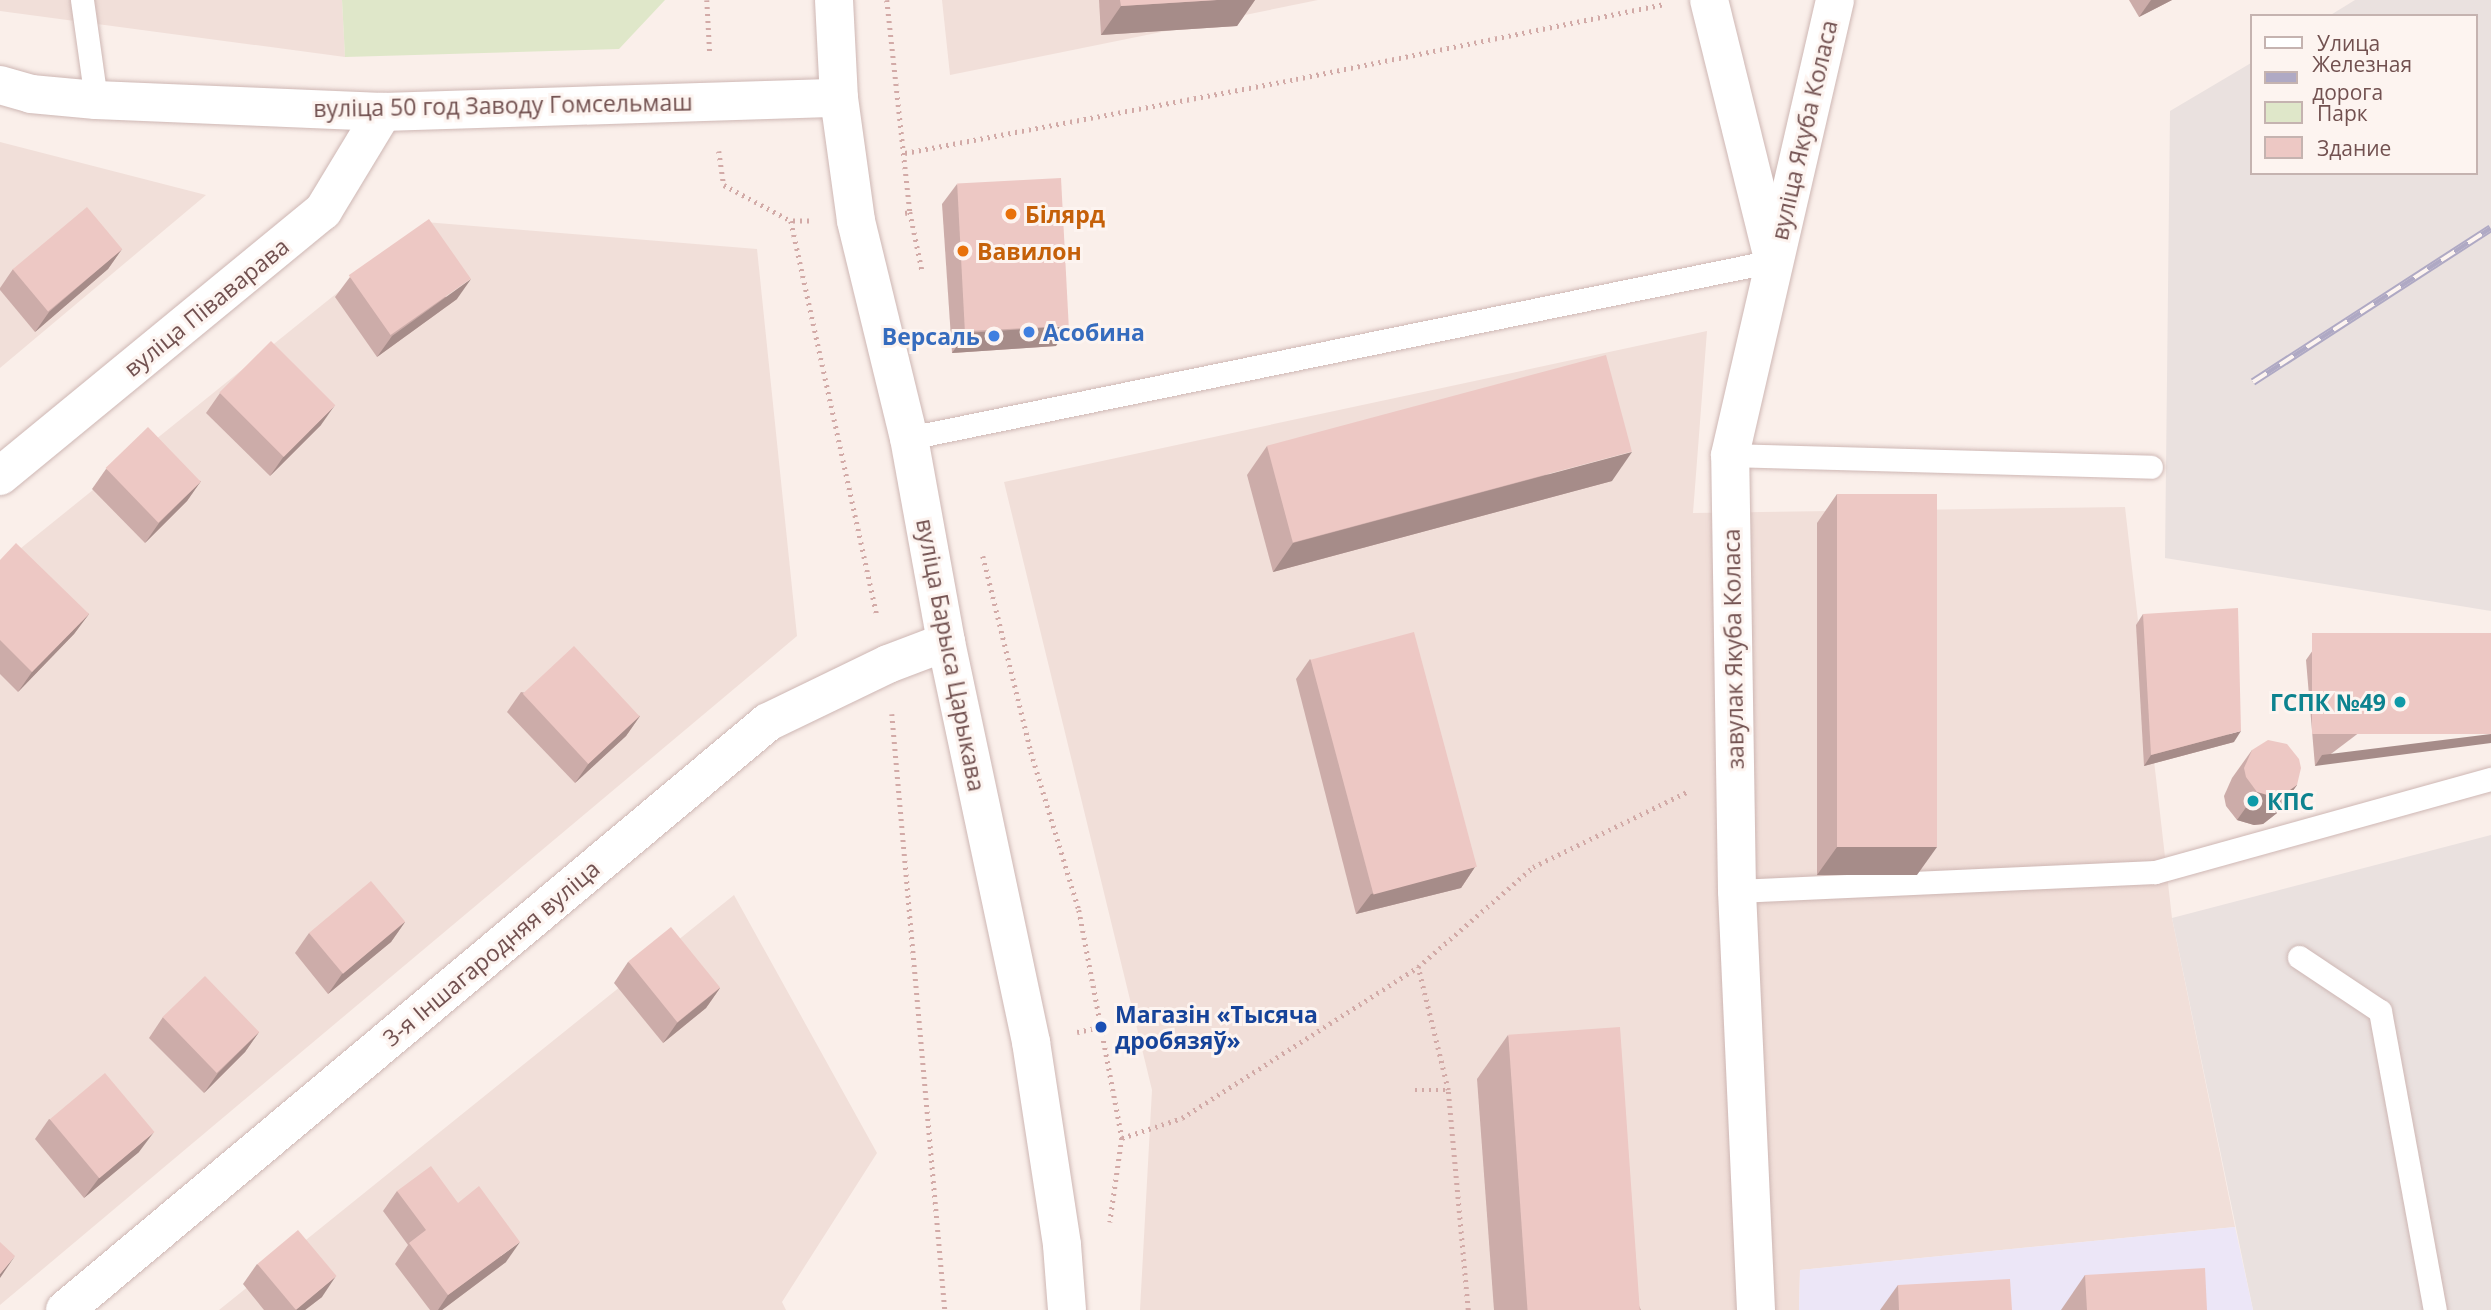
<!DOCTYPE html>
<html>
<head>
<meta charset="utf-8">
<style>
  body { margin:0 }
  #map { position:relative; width:2491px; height:1310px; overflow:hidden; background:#faefea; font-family:"Open Sans",sans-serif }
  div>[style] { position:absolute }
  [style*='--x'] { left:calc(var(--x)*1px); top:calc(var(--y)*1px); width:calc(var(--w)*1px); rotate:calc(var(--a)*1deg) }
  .residential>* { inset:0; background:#f1dfd9 }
  .industrial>* { inset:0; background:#eae1df }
  .education>* { inset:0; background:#ece6f7 }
  .green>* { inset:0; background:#dfe7c9 }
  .path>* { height:4.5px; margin-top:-2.25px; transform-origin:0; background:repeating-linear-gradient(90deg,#d2aaa7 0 2px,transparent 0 7px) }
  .roads { filter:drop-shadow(0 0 2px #ceb7b4) drop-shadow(0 0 2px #ceb7b4) }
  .service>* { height:23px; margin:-11.5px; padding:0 11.5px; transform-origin:11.5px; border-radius:11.5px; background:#fff }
  .minor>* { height:38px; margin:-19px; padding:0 19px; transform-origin:19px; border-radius:19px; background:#fff }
  .tertiary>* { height:38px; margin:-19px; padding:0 19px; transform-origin:19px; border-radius:19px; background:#fff }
  .secondary>* { height:38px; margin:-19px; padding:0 19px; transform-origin:19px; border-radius:19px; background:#fff }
  .rail>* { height:8px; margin-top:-4px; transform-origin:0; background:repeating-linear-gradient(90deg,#fdf4f0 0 16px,#afa9c4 0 32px); box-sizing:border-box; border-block:2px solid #afa9c4 }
  .wall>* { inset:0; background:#ccaca9 }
  .shaded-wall>* { inset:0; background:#a68c89 }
  .building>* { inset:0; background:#edc8c4; transform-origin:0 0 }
  .dots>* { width:19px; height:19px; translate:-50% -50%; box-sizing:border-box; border:4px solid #fdf4f0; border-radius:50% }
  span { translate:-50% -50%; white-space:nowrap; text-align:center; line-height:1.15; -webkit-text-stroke:6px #fdf4f0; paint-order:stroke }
  .street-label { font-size:23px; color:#725150 }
  .food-label { font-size:23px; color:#c56008; font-weight:700 }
  .left { translate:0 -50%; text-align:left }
  .shop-label { font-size:23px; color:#366cbe; font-weight:700 }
  .right { translate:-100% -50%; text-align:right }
  .culture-label { font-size:23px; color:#0d838f; font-weight:700 }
  .transit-label { font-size:23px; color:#164399; font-weight:700 }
  .legend { position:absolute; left:2250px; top:14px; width:228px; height:161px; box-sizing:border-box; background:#fdf4f0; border:2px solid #c5b3b0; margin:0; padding:9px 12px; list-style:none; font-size:21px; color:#725150 }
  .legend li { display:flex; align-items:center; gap:14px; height:35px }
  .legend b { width:35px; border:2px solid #c5b3b0 }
</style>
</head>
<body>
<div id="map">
  <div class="residential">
    <i style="clip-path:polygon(0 0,342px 0,345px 57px,0 11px)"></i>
    <i style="clip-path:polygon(942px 0,1318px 0,950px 75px)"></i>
    <i style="clip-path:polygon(0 142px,206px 195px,0 368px)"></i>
    <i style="clip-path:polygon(425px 222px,757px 249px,797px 636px,0 1305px,0 565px)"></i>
    <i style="clip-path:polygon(1707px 331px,1693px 513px,2125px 507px,2172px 918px,2235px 1227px,1800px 1270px,1799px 1310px,1140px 1310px,1152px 1090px,1004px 482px)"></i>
    <i style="clip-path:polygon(734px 895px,877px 1153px,782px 1302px,786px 1310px,219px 1310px)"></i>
  </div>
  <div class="industrial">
    <i style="clip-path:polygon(2355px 0,2491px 0,2491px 611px,2165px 558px,2170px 111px,2251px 63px,2251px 173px,2475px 173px,2475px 16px,2329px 16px)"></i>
    <i style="clip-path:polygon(2491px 835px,2491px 1310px,2253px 1310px,2172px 918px)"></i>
  </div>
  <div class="education">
    <i style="clip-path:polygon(2235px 1227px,2253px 1310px,1799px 1310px,1800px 1270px)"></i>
  </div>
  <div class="green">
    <i style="clip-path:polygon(342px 0,665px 0,619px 49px,345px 57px)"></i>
  </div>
  <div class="path">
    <i style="--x:707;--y:0;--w:55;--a:86.9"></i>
    <i style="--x:887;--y:0;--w:213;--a:83.8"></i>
    <i style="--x:719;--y:151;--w:34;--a:82"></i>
    <i style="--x:724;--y:185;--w:76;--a:28.2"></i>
    <i style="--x:905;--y:153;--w:398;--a:-10.7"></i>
    <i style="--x:1296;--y:79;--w:375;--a:-11.5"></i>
    <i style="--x:905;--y:213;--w:5;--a:-11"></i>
    <i style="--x:910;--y:212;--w:59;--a:78.3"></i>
    <i style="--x:809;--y:221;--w:18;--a:180"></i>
    <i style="--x:791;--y:221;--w:404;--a:77.7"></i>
    <i style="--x:983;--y:556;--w:202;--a:76.2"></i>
    <i style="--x:1031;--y:752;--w:165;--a:73.1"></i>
    <i style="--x:1079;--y:910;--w:232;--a:79.3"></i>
    <i style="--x:1122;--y:1138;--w:85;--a:98.1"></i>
    <i style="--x:892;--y:714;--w:598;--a:84.92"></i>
    <i style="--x:1077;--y:1032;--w:25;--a:-12"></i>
    <i style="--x:1415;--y:1090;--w:33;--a:0"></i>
    <i style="--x:1122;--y:1138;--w:63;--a:-18.4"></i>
    <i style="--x:1182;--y:1118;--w:280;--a:-32.6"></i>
    <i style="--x:1468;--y:1310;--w:221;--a:-95.2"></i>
    <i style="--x:1448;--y:1090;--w:127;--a:-103.7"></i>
    <i style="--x:1418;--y:967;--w:152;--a:-41"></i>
    <i style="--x:1533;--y:867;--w:171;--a:-26"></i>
  </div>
  <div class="roads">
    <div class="service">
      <i style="--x:82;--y:0;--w:101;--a:82"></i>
      <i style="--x:909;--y:438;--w:882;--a:-11.58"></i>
      <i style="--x:1730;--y:455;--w:421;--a:1.6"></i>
      <i style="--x:1737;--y:891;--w:418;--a:-2.6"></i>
      <i style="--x:2155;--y:872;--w:349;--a:-15.5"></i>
      <i style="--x:2299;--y:957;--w:97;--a:33.7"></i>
      <i style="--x:2380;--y:1011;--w:304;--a:79.6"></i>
    </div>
    <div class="minor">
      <i style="--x:1709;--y:0;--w:263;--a:76.1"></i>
      <i style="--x:0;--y:476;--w:418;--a:-39.4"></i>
      <i style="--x:323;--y:211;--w:116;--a:-58.8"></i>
      <i style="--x:65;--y:1310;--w:916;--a:-39.91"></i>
      <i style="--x:768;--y:722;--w:133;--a:-25.8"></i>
      <i style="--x:888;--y:664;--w:62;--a:-20.8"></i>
      <i style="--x:1756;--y:1310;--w:419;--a:-92.6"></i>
      <i style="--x:1737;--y:891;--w:436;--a:-90.9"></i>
      <i style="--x:1730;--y:455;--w:467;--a:-77"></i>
    </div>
    <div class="tertiary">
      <i style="--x:0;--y:85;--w:32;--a:16"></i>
      <i style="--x:31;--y:94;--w:65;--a:5.3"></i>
      <i style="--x:96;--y:100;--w:287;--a:2.4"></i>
      <i style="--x:383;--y:112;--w:456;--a:-1.8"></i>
    </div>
    <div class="secondary">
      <i style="--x:834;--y:0;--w:98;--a:87.1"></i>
      <i style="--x:839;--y:98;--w:124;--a:82.1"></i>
      <i style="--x:856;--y:221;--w:223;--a:76.3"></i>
      <i style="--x:909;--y:438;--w:207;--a:79.7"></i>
      <i style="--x:946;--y:642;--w:409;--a:78"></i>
      <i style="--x:1031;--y:1042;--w:205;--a:81.3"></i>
      <i style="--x:1062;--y:1245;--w:65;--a:85.6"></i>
    </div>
  </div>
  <div class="rail">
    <i style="--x:2253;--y:382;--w:283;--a:-32.9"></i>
  </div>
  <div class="wall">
    <i style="clip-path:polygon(1099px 0,1255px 0,1237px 26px,1101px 35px)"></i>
    <i style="clip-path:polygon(2129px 0,2172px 0,2139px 17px)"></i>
    <i style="clip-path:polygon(957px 184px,1056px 346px,952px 353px,942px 204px)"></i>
    <i style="clip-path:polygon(122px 249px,108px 269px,35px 332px,0 290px,0 288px,13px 269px)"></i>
    <i style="clip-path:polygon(350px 277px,457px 299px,377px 357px,335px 297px)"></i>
    <i style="clip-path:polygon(220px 393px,321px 425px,270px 476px,206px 413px)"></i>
    <i style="clip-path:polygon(1267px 446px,1612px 481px,1273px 572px,1247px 475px)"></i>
    <i style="clip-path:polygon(106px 469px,201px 481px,187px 501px,145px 543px,92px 489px)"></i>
    <i style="clip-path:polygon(1837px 494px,1917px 875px,1817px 875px,1817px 523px)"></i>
    <i style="clip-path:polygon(0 560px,89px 614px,74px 634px,18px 692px,0 674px)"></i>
    <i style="clip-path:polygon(2143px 614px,2234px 742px,2144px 766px,2136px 625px)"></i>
    <i style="clip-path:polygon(2491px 633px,2315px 766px,2306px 660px,2313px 650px)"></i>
    <i style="clip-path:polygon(1310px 659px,1475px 867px,1461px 888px,1356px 914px,1296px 679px)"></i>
    <i style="clip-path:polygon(521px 692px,640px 716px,626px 736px,575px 783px,507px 712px)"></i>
    <i style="clip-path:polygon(2252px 750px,2297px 785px,2277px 813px,2263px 824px,2254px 825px,2237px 820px,2226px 806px,2224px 796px,2232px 778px)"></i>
    <i style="clip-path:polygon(405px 922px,391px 942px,328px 994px,295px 953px,309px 933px)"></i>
    <i style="clip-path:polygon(628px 962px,720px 988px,706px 1008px,663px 1043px,614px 983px)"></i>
    <i style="clip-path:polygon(163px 1017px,259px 1032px,245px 1052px,204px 1093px,149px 1038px)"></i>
    <i style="clip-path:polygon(1508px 1035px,1641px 1310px,1494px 1310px,1477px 1079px)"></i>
    <i style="clip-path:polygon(49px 1119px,139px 1152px,84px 1198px,35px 1139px)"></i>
    <i style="clip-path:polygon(397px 1191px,458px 1203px,506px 1262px,442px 1310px,430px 1310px,395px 1264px,408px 1245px,383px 1211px)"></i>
    <i style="clip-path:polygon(257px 1264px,322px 1297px,305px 1310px,264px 1310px,243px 1284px)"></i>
    <i style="clip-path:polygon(2085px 1275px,2207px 1310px,2061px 1310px)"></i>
    <i style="clip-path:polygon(1898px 1285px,2012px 1310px,1880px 1310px)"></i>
  </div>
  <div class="shaded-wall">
    <i style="clip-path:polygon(1217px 0,1255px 0,1237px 26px,1101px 35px,1121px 6px)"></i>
    <i style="clip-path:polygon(2151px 0,2172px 0,2139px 17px)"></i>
    <i style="clip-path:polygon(122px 249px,108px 269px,35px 332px,49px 312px)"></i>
    <i style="clip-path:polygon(471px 279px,457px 299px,377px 357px,392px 336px)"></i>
    <i style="clip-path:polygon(1070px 326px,1056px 346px,952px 353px,966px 333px)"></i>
    <i style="clip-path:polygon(335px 405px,321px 425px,270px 476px,284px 456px)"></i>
    <i style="clip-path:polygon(1632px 452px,1612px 481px,1273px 572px,1293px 543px)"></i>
    <i style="clip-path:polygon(201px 481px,187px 501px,145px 543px,159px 523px)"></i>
    <i style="clip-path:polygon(89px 614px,74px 634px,18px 692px,32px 672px)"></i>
    <i style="clip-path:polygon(640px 716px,626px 736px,575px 783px,589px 763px)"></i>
    <i style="clip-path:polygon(2241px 731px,2234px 742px,2144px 766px,2151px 755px)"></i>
    <i style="clip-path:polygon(2491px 734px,2491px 743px,2315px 766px,2322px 755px)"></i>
    <i style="clip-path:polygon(2297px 785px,2277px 813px,2263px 824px,2254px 825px,2237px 820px,2257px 792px)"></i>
    <i style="clip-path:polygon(1837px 847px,1937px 847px,1917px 875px,1817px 875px)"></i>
    <i style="clip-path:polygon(1475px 867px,1461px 888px,1356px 914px,1371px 894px)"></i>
    <i style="clip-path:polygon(405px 922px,391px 942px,328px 994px,342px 974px)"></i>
    <i style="clip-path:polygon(720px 988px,706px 1008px,663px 1043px,677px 1023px)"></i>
    <i style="clip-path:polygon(259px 1032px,245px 1052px,204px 1093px,218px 1073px)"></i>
    <i style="clip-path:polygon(154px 1132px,139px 1152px,84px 1198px,99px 1178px)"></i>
    <i style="clip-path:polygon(520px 1242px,506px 1262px,442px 1310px,438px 1310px,448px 1295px)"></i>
    <i style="clip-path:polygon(15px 1256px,0 1278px,0 1274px)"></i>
    <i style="clip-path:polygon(336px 1276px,322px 1297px,305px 1310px,295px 1310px)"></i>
  </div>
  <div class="building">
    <i style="clip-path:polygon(1120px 0,1217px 0,1121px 6px)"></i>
    <i style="left:1061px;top:178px;width:148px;height:104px;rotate:87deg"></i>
    <i style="left:87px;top:207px;width:55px;height:97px;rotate:50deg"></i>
    <i style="left:429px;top:219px;width:73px;height:98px;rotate:55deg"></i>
    <i style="left:271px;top:341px;width:91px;height:73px;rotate:45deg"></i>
    <i style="left:1606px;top:355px;width:100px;height:351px;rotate:75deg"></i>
    <i style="left:148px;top:427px;width:76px;height:59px;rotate:46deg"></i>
    <i style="left:1837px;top:494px;width:100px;height:353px"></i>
    <i style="clip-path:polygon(16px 543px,89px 614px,32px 672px,0 640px,0 560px)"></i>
    <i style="clip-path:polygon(2238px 608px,2241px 731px,2151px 755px,2143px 614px)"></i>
    <i style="left:1414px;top:632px;width:243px;height:107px;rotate:75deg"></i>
    <i style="left:2491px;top:633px;width:101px;height:179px;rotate:90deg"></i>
    <i style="left:574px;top:646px;width:96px;height:70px;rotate:47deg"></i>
    <i style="clip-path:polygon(2268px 740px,2287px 744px,2299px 759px,2301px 768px,2297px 785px,2283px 795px,2274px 797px,2257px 792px,2246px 777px,2244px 768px,2252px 750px)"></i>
    <i style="left:371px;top:881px;width:53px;height:81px;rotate:50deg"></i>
    <i style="left:671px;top:927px;width:78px;height:55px;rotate:51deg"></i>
    <i style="left:205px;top:976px;width:78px;height:59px;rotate:46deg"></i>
    <i style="left:1620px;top:1027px;width:284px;height:112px;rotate:86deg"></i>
    <i style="left:105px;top:1073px;width:77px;height:72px;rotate:50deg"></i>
    <i style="clip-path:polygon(431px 1166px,458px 1203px,479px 1186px,520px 1242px,448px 1295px,409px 1243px,426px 1230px,397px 1191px)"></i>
    <i style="left:298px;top:1230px;width:60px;height:53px;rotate:50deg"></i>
    <i style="clip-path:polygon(0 1242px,15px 1256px,0 1274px)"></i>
    <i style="clip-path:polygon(2205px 1268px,2207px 1310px,2087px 1310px,2085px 1275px)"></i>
    <i style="clip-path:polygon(2010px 1279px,2012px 1310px,1899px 1310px,1898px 1285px)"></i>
  </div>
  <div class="dots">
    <i style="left:1011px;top:214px;background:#e8710a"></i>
    <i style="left:963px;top:251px;background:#e8710a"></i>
    <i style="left:1029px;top:332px;background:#3f7fe0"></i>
    <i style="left:994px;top:336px;background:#3f7fe0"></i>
    <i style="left:2400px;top:702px;background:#0f9aa8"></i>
    <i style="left:2253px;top:801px;background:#0f9aa8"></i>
    <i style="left:1101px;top:1027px;background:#1a4fb4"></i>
  </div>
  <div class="street-label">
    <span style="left:503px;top:105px;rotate:-1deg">вуліца 50 год Заводу Гомсельмаш</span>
    <span style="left:1804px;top:130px;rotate:-77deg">вуліца Якуба Коласа</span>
    <span style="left:206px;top:307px;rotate:-39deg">вуліца Піваварава</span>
    <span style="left:1733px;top:649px;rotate:-91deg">завулак Якуба Коласа</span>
    <span style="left:951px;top:655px;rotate:79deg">вуліца Барыса Царыкава</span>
    <span style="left:491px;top:953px;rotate:-40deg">3-я Іншагародняя вуліца</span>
  </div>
  <div class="food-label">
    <span class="left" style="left:1025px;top:214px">Білярд</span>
    <span class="left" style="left:977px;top:251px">Вавилон</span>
  </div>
  <div class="shop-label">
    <span class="left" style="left:1043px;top:332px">Асобина</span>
    <span class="right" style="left:980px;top:336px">Версаль</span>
  </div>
  <div class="culture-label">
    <span class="right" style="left:2386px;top:702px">ГСПК №49</span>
    <span class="left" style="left:2267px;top:801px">КПС</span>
  </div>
  <div class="transit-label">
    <span class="left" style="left:1115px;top:1027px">Магазін «Тысяча<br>дробязяў»</span>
  </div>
  <ul class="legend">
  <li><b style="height:9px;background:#fff"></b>Улица</li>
  <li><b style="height:9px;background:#afa9c4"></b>Железная дорога</li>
  <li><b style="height:19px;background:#dfe7c9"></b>Парк</li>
  <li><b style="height:19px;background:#edc8c4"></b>Здание</li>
  </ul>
</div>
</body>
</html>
